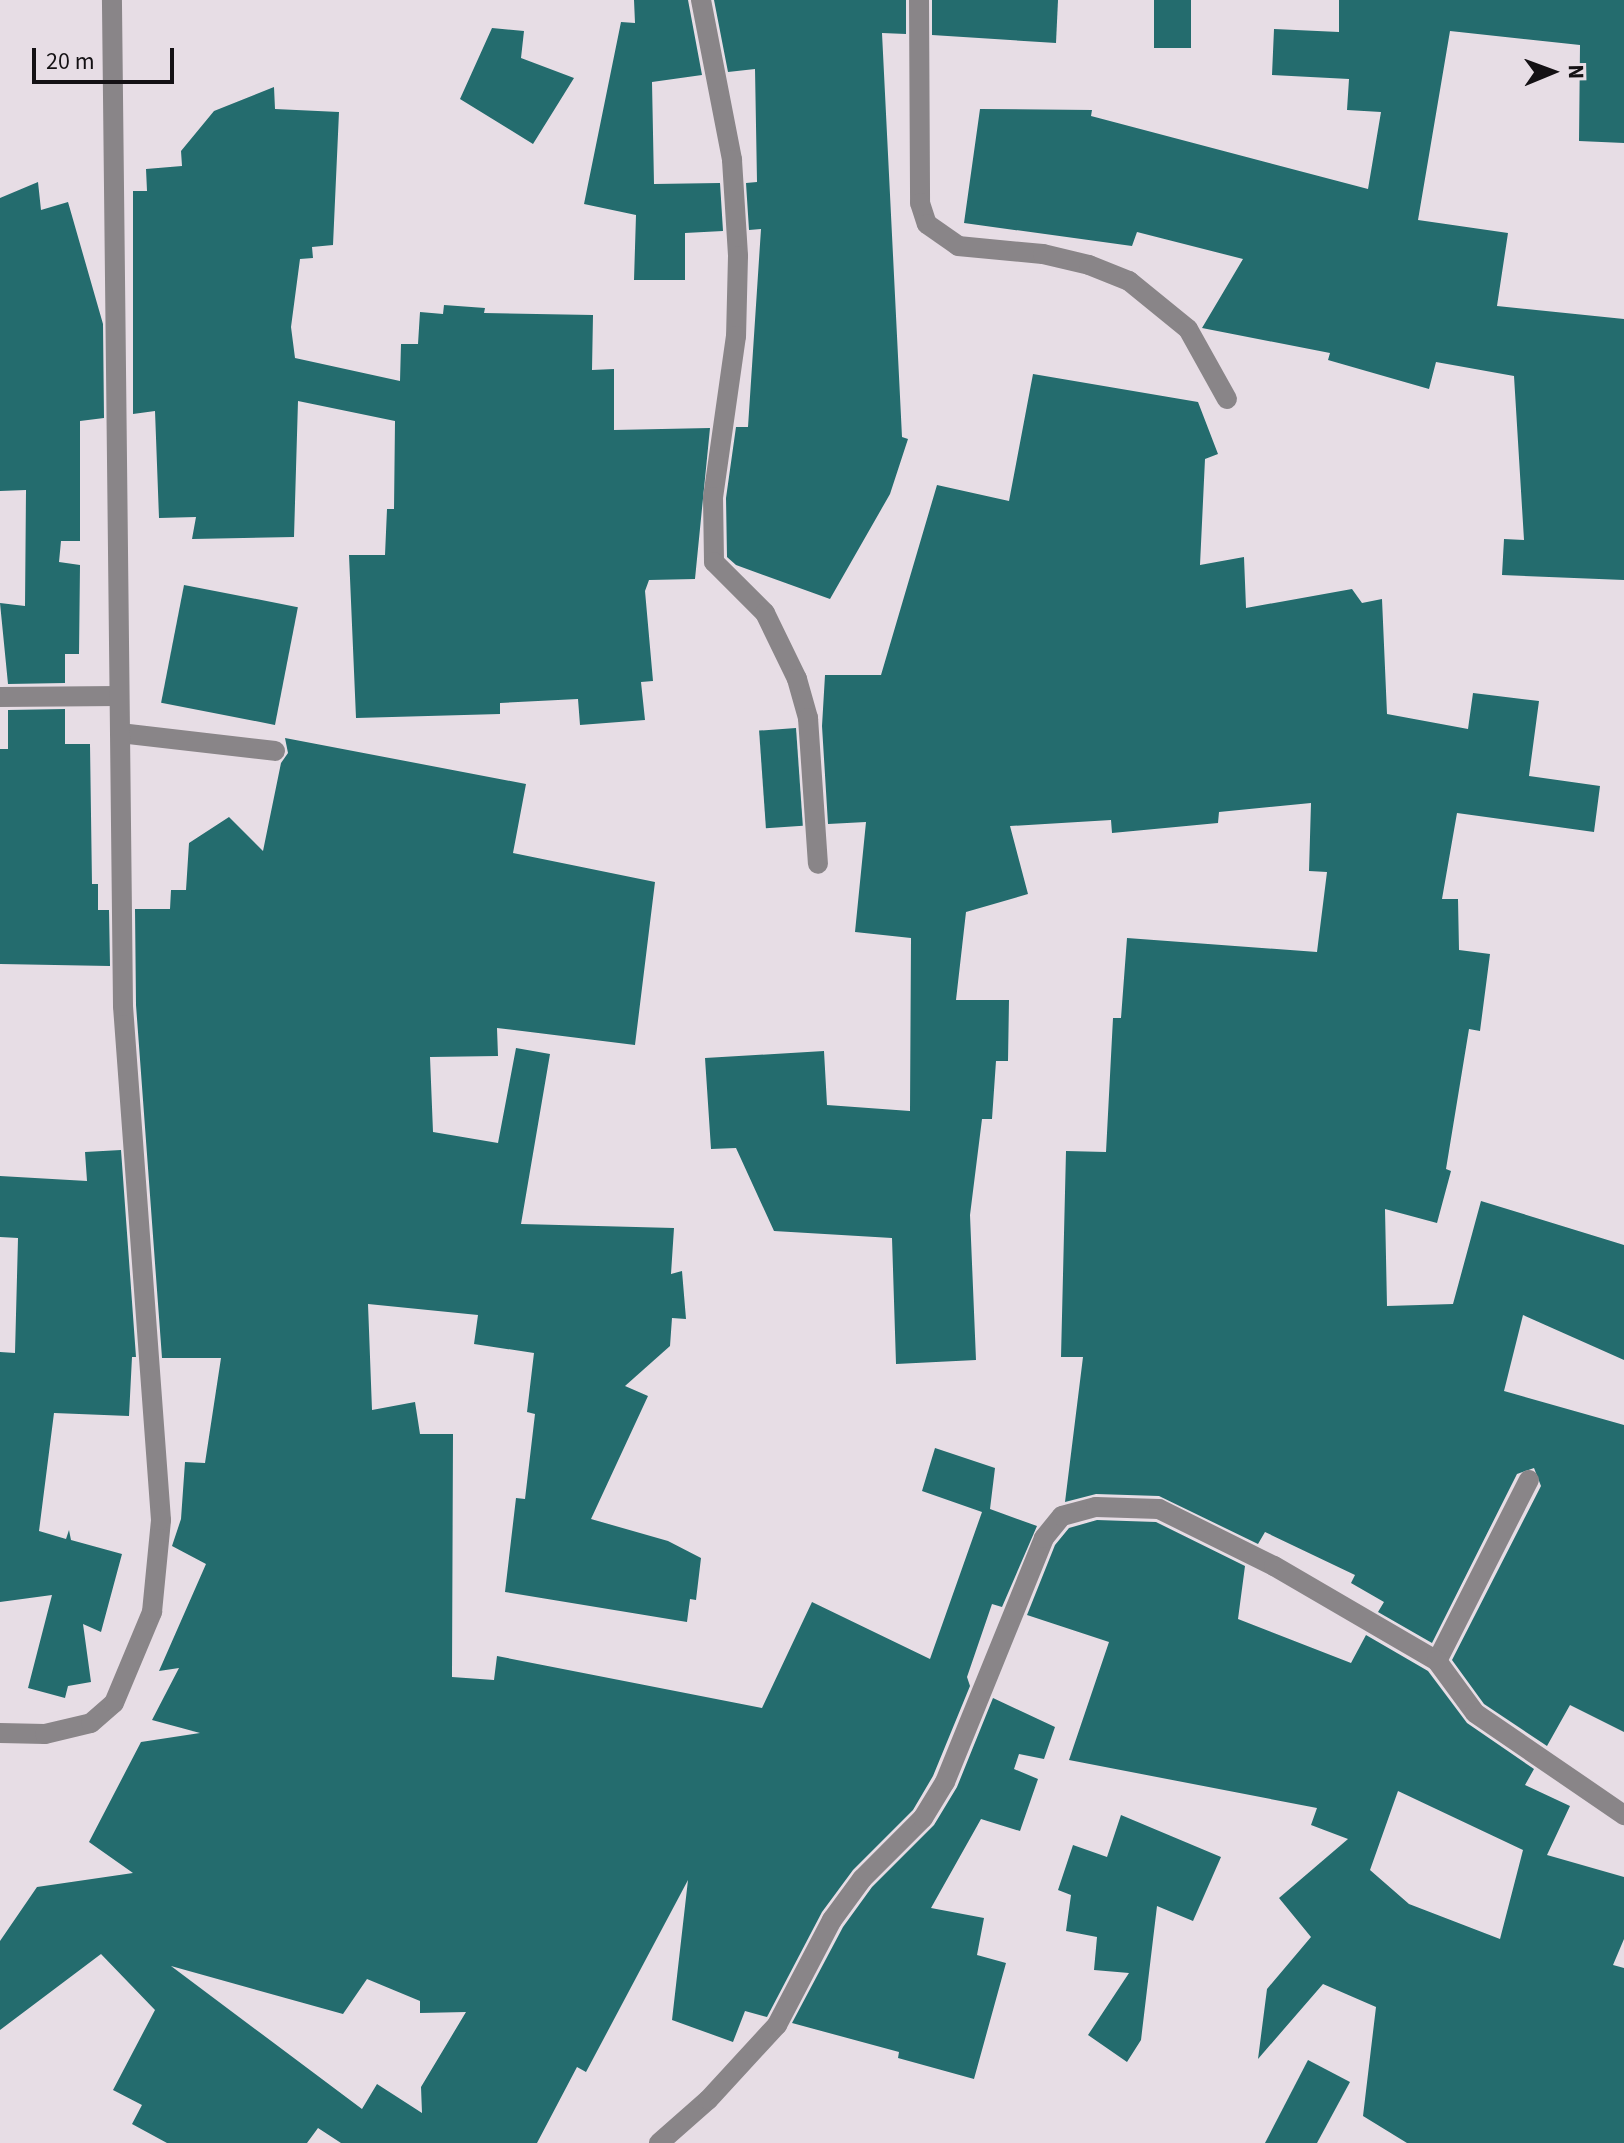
<!DOCTYPE html>
<html>
<head>
<meta charset="utf-8">
<style>
  body { margin:0 }
  #map { position:relative; width:1624px; height:2143px; overflow:hidden; background:#e7dde5; font-family:"Source Sans 3",sans-serif }
  div>[style] { position:absolute }
  [style*='--x'] { left:calc(var(--x)*1px); top:calc(var(--y)*1px); width:calc(var(--w)*1px); rotate:calc(var(--a)*1deg) }
  .building>* { inset:0; background:#246c6e; transform-origin:0 0 }
  .minor>* { height:20px; margin:-10px; padding:0 10px; transform-origin:10px; border-radius:10px; background:#898588 }
  span { translate:-50% -50%; white-space:nowrap; text-align:center; line-height:1.15; -webkit-text-stroke:6px #e7dde5; paint-order:stroke }
  .north { position:absolute; left:1512px; top:32px; width:80px; height:80px; -webkit-text-stroke:6px #e7dde5; paint-order:stroke; rotate:89deg; font-size:22px; font-weight:700; line-height:32px; text-align:center; color:#141114 }
  .north::after { content:''; display:block; margin:auto; width:28px; height:36px; background:#141114; clip-path:polygon(50% 0,100% 100%,50% 72%,0 100%) }
  .scale { position:absolute; left:32px; top:48px; width:142px; height:36px; box-sizing:border-box; border:4px solid #141114; border-top:0; padding-left:10px; font-size:24px; line-height:28px; white-space:nowrap; color:#141114; -webkit-text-stroke:6px #e7dde5; paint-order:stroke }
</style>
</head>
<body>
<div id="map">
  <div class="building">
    <i style="clip-path:polygon(634px 0,688px 0,702px 75px,652px 82px,654px 184px,720px 183px,723px 231px,685px 233px,685px 280px,634px 280px,636px 215px,584px 204px,621px 22px,635px 23px)"></i>
    <i style="clip-path:polygon(714px 0,906px 0,906px 34px,882px 33px,902px 437px,908px 439px,890px 494px,830px 599px,736px 565px,727px 557px,726px 498px,736px 427px,748px 427px,761px 229px,749px 230px,746px 183px,757px 182px,755px 69px,728px 72px)"></i>
    <i style="clip-path:polygon(932px 0,1058px 0,1056px 43px,932px 35px)"></i>
    <i style="left:1154px;top:0;width:37px;height:48px"></i>
    <i style="clip-path:polygon(1339px 0,1624px 0,1624px 143px,1579px 141px,1580px 45px,1450px 31px,1418px 220px,1508px 233px,1497px 306px,1624px 319px,1624px 580px,1502px 575px,1504px 539px,1524px 540px,1514px 376px,1436px 362px,1429px 389px,1328px 360px,1330px 353px,1202px 328px,1243px 259px,1137px 232px,1132px 246px,964px 223px,980px 109px,1092px 110px,1091px 116px,1368px 189px,1381px 112px,1347px 110px,1349px 79px,1272px 75px,1274px 29px,1339px 32px)"></i>
    <i style="clip-path:polygon(492px 28px,524px 31px,521px 58px,574px 78px,533px 144px,460px 99px)"></i>
    <i style="clip-path:polygon(274px 87px,275px 109px,339px 112px,333px 245px,312px 247px,313px 258px,300px 259px,291px 327px,295px 358px,400px 381px,401px 344px,418px 344px,420px 312px,443px 314px,444px 305px,485px 308px,484px 313px,593px 315px,592px 370px,614px 369px,614px 430px,710px 428px,695px 579px,649px 580px,645px 591px,653px 681px,641px 682px,645px 720px,580px 725px,578px 699px,500px 703px,500px 714px,356px 718px,349px 555px,385px 555px,387px 509px,394px 509px,395px 421px,298px 401px,294px 537px,192px 539px,196px 517px,159px 518px,155px 411px,133px 414px,133px 191px,147px 191px,146px 169px,182px 166px,181px 151px,214px 111px)"></i>
    <i style="clip-path:polygon(38px 182px,41px 210px,68px 202px,103px 324px,104px 418px,80px 421px,80px 541px,61px 541px,59px 562px,80px 565px,79px 654px,65px 654px,65px 683px,8px 684px,0 603px,25px 606px,26px 490px,0 491px,0 198px)"></i>
    <i style="clip-path:polygon(1033px 374px,1198px 402px,1218px 454px,1205px 459px,1200px 565px,1244px 557px,1246px 608px,1352px 589px,1362px 603px,1382px 599px,1387px 714px,1468px 729px,1473px 693px,1539px 701px,1529px 776px,1600px 786px,1594px 832px,1457px 813px,1442px 899px,1458px 899px,1459px 950px,1490px 954px,1480px 1031px,1469px 1029px,1446px 1169px,1451px 1171px,1437px 1223px,1385px 1209px,1387px 1306px,1453px 1304px,1481px 1201px,1624px 1245px,1624px 1360px,1523px 1315px,1504px 1391px,1624px 1425px,1624px 1732px,1570px 1705px,1547px 1746px,1484px 1704px,1452px 1660px,1541px 1486px,1534px 1468px,1517px 1474px,1432px 1643px,1378px 1612px,1384px 1602px,1351px 1583px,1355px 1575px,1265px 1532px,1258px 1544px,1159px 1496px,1096px 1494px,1065px 1502px,1083px 1357px,1061px 1357px,1066px 1151px,1106px 1152px,1113px 1018px,1121px 1018px,1127px 938px,1317px 952px,1327px 872px,1309px 871px,1311px 803px,1219px 812px,1218px 823px,1112px 833px,1111px 820px,1010px 826px,1028px 894px,966px 912px,956px 1000px,1009px 1000px,1008px 1061px,996px 1061px,992px 1119px,982px 1119px,970px 1215px,976px 1360px,896px 1364px,892px 1238px,774px 1231px,736px 1148px,711px 1149px,705px 1058px,824px 1051px,827px 1105px,910px 1111px,911px 938px,855px 932px,866px 822px,828px 824px,822px 726px,825px 675px,881px 675px,937px 485px,1009px 501px)"></i>
    <i style="left:184px;top:585px;width:116px;height:120px;rotate:11deg"></i>
    <i style="clip-path:polygon(65px 709px,65px 744px,90px 744px,92px 884px,98px 884px,98px 910px,109px 910px,110px 966px,0 964px,0 749px,8px 749px,8px 710px)"></i>
    <i style="left:796px;top:728px;width:98px;height:37px;rotate:86deg"></i>
    <i style="clip-path:polygon(evenodd,285px 738px,526px 784px,513px 853px,655px 882px,635px 1045px,497px 1028px,498px 1056px,430px 1057px,433px 1132px,498px 1143px,516px 1048px,550px 1054px,521px 1224px,674px 1228px,671px 1274px,682px 1271px,686px 1319px,672px 1318px,670px 1346px,625px 1386px,648px 1396px,591px 1519px,668px 1541px,701px 1558px,696px 1600px,690px 1599px,687px 1622px,505px 1592px,516px 1498px,525px 1499px,535px 1414px,527px 1412px,534px 1353px,474px 1344px,478px 1315px,368px 1304px,372px 1410px,415px 1402px,420px 1434px,453px 1434px,452px 1677px,494px 1680px,497px 1656px,762px 1708px,812px 1602px,930px 1659px,982px 1512px,922px 1491px,935px 1448px,995px 1468px,990px 1509px,1037px 1526px,1002px 1607px,992px 1604px,967px 1677px,970px 1686px,933px 1776px,913px 1810px,853px 1870px,822px 1912px,767px 2017px,745px 2011px,733px 2042px,672px 2020px,688px 1880px,586px 2072px,577px 2067px,537px 2143px,341px 2143px,318px 2128px,307px 2143px,167px 2143px,132px 2124px,142px 2105px,113px 2090px,155px 2010px,101px 1954px,0 2030px,0 1941px,37px 1887px,133px 1873px,89px 1842px,141px 1742px,200px 1733px,152px 1720px,179px 1668px,159px 1671px,206px 1564px,172px 1546px,181px 1519px,185px 1462px,205px 1463px,221px 1358px,162px 1358px,136px 1005px,135px 909px,170px 909px,171px 890px,186px 890px,189px 843px,229px 817px,263px 851px,281px 763px,288px 753px,285px 738px,171px 1966px,343px 2014px,367px 1979px,420px 2001px,420px 2013px,466px 2012px,421px 2087px,422px 2113px,377px 2084px,362px 2109px,171px 1966px)"></i>
    <i style="clip-path:polygon(121px 1150px,136px 1357px,132px 1357px,129px 1416px,54px 1413px,39px 1531px,66px 1539px,69px 1530px,71px 1540px,122px 1554px,101px 1632px,83px 1624px,91px 1682px,68px 1686px,65px 1698px,28px 1688px,52px 1595px,0 1602px,0 1352px,15px 1353px,18px 1238px,0 1237px,0 1176px,87px 1181px,85px 1152px)"></i>
    <i style="clip-path:polygon(evenodd,1097px 1520px,1156px 1522px,1245px 1566px,1238px 1619px,1351px 1663px,1366px 1635px,1428px 1671px,1467px 1723px,1534px 1769px,1525px 1785px,1570px 1806px,1547px 1855px,1624px 1877px,1624px 1939px,1613px 1965px,1624px 1968px,1624px 2143px,1407px 2143px,1363px 2116px,1376px 2007px,1323px 1984px,1258px 2059px,1267px 1989px,1311px 1937px,1279px 1898px,1348px 1839px,1311px 1825px,1317px 1808px,1069px 1760px,1109px 1642px,1027px 1615px,1055px 1545px,1069px 1528px,1097px 1520px,1398px 1791px,1523px 1850px,1500px 1939px,1409px 1904px,1370px 1870px,1398px 1791px)"></i>
    <i style="clip-path:polygon(993px 1698px,1055px 1727px,1044px 1759px,1019px 1754px,1014px 1769px,1038px 1779px,1020px 1831px,981px 1819px,931px 1908px,984px 1918px,977px 1955px,1006px 1963px,974px 2079px,898px 2058px,899px 2052px,792px 2023px,843px 1927px,872px 1887px,934px 1825px,957px 1787px)"></i>
    <i style="clip-path:polygon(1121px 1815px,1221px 1857px,1193px 1921px,1157px 1906px,1141px 2040px,1127px 2062px,1088px 2035px,1129px 1973px,1094px 1970px,1097px 1937px,1066px 1931px,1071px 1895px,1058px 1890px,1073px 1845px,1107px 1857px)"></i>
    <i style="clip-path:polygon(1308px 2060px,1350px 2082px,1317px 2143px,1265px 2143px)"></i>
  </div>
  <div class="minor">
    <i style="--x:701;--y:0;--w:163;--a:79"></i>
    <i style="--x:732;--y:160;--w:96;--a:86.4"></i>
    <i style="--x:738;--y:256;--w:80;--a:91.4"></i>
    <i style="--x:736;--y:336;--w:163;--a:98.1"></i>
    <i style="--x:713;--y:497;--w:65;--a:89.1"></i>
    <i style="--x:714;--y:562;--w:72;--a:45"></i>
    <i style="--x:765;--y:613;--w:73;--a:64.1"></i>
    <i style="--x:797;--y:679;--w:41;--a:74.2"></i>
    <i style="--x:808;--y:718;--w:146;--a:86.1"></i>
    <i style="--x:919;--y:0;--w:203;--a:89.7"></i>
    <i style="--x:920;--y:203;--w:22;--a:72"></i>
    <i style="--x:927;--y:224;--w:38;--a:35"></i>
    <i style="--x:958;--y:246;--w:85;--a:5.4"></i>
    <i style="--x:1043;--y:254;--w:47;--a:13.4"></i>
    <i style="--x:1089;--y:265;--w:43;--a:21.8"></i>
    <i style="--x:1129;--y:281;--w:76;--a:39.1"></i>
    <i style="--x:1188;--y:329;--w:80;--a:60.9"></i>
    <i style="--x:0;--y:697;--w:119;--a:-0.5"></i>
    <i style="--x:120;--y:733;--w:156;--a:6.6"></i>
    <i style="--x:1437;--y:1661;--w:203;--a:-63.1"></i>
    <i style="--x:0;--y:1733;--w:45;--a:1.3"></i>
    <i style="--x:45;--y:1734;--w:47;--a:-13.4"></i>
    <i style="--x:91;--y:1723;--w:30;--a:-41"></i>
    <i style="--x:114;--y:1703;--w:99;--a:-67.3"></i>
    <i style="--x:152;--y:1612;--w:92;--a:-84.4"></i>
    <i style="--x:161;--y:1520;--w:515;--a:-94.23"></i>
    <i style="--x:123;--y:1006;--w:1006;--a:-90.63"></i>
    <i style="--x:659;--y:2143;--w:65;--a:-41.3"></i>
    <i style="--x:708;--y:2100;--w:102;--a:-47.4"></i>
    <i style="--x:777;--y:2025;--w:119;--a:-62.4"></i>
    <i style="--x:832;--y:1920;--w:51;--a:-53.8"></i>
    <i style="--x:862;--y:1879;--w:86;--a:-45"></i>
    <i style="--x:923;--y:1818;--w:42;--a:-58.6"></i>
    <i style="--x:945;--y:1782;--w:263;--a:-67.9"></i>
    <i style="--x:1044;--y:1538;--w:28;--a:-51"></i>
    <i style="--x:1062;--y:1516;--w:35;--a:-15"></i>
    <i style="--x:1096;--y:1507;--w:63;--a:1.8"></i>
    <i style="--x:1159;--y:1509;--w:128;--a:26.4"></i>
    <i style="--x:1274;--y:1566;--w:189;--a:30.2"></i>
    <i style="--x:1437;--y:1661;--w:64;--a:53.8"></i>
    <i style="--x:1475;--y:1713;--w:181;--a:34.4"></i>
  </div>
  <div class="north">N</div>
  <div class="scale">20 m</div>
</div>
</body>
</html>
